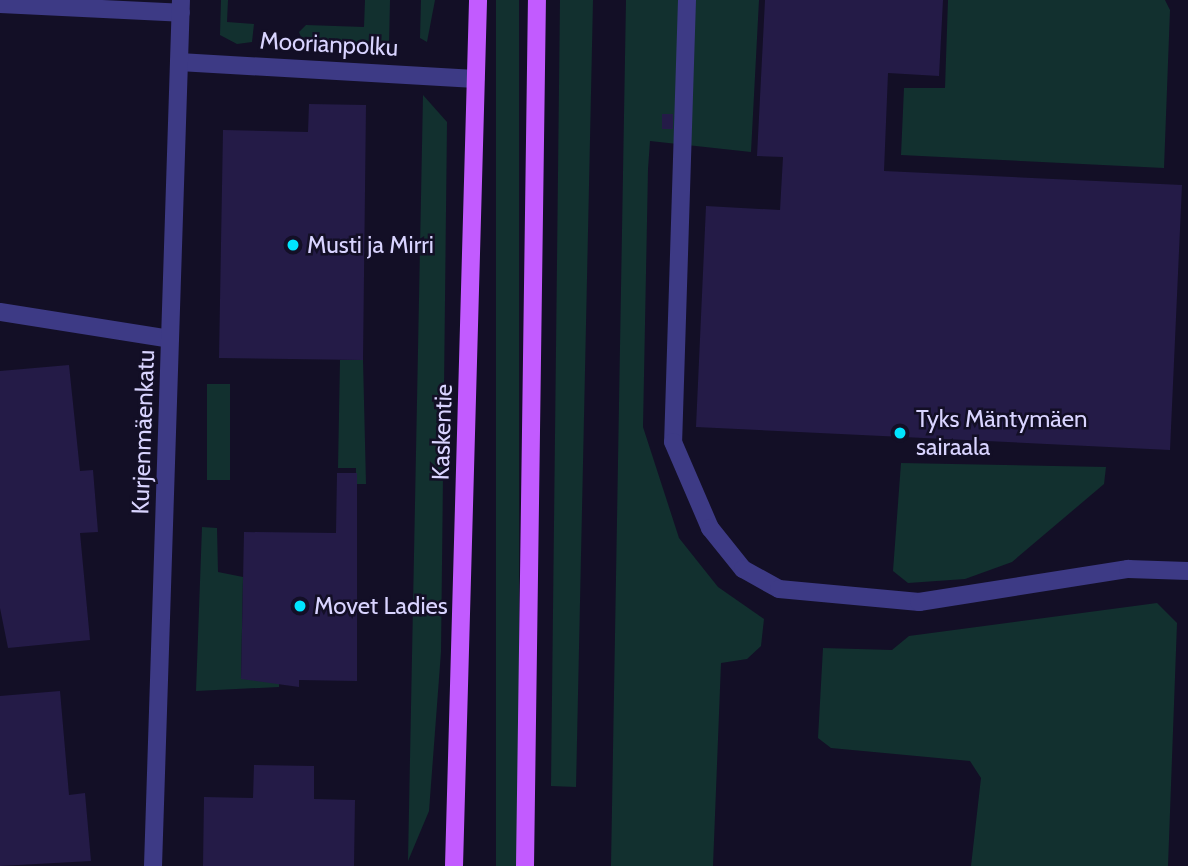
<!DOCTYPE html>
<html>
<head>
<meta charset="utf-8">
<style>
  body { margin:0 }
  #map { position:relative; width:1188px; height:866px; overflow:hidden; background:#130f26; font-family:Cabin,sans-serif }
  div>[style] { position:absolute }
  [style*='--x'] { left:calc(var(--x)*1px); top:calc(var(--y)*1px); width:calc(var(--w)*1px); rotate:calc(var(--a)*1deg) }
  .green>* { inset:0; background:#12302f; transform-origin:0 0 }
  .building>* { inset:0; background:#241b47; transform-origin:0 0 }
  .minor>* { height:18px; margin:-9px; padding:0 9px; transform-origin:9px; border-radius:9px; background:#3d3a85 }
  .major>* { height:18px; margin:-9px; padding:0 9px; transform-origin:9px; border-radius:9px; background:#c25bff }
  .dots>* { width:19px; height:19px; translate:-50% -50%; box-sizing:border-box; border:4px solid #130f26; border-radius:50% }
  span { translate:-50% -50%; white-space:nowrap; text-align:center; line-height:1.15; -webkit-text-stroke:5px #130f26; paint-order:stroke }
  .street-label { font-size:24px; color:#d9d4ff }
  .poi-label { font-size:24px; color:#d9d4ff }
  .left { translate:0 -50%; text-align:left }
</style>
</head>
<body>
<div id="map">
  <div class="green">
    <i style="clip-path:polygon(221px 0,228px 0,227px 22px,254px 24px,252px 42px,237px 44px,220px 35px)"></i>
    <i style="clip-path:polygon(365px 0,390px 0,389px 46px,303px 42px,299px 32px,306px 25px,364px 27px)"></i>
    <i style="clip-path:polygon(421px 0,435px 0,427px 42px,420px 38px)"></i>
    <i style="left:496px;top:0;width:23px;height:866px"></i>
    <i style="clip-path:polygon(560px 0,593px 0,576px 787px,551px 786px)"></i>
    <i style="clip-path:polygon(626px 0,759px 0,751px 152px,650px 141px,648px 169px,643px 427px,679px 538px,718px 587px,764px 619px,761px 646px,747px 659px,721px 663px,713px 866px,611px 866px)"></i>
    <i style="clip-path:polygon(948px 0,1165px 0,1170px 10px,1164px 168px,901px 155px,904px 88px,945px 88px)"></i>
    <i style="clip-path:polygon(423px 95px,447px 122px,441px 652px,429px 811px,408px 861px)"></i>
    <i style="clip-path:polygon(340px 360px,363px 360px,366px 484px,356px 484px,356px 468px,338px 468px)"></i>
    <i style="left:207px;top:384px;width:23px;height:96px"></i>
    <i style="clip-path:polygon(901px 463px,1106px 467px,1104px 484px,1012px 562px,965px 579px,908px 583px,893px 571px)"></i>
    <i style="clip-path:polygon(202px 527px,217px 528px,218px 572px,243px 577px,241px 678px,279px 679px,279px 687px,196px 691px)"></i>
    <i style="clip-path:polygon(1157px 603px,1177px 623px,1168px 866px,971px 866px,981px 778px,970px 761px,831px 748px,818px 738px,823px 648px,892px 650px,909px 636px)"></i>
  </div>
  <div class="building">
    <i style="clip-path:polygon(765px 0,943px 0,939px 76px,888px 73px,884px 171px,1182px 185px,1170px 450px,696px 427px,706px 206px,780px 210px,783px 157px,757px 156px)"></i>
    <i style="clip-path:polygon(309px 104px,366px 105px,363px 360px,219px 358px,223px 130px,308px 132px)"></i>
    <i style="left:662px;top:114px;width:11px;height:15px"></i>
    <i style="clip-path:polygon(69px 365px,80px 471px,93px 470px,98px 532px,80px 533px,90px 640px,8px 648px,0 608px,0 371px)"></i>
    <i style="clip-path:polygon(337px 473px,357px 473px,357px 681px,299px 680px,299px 687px,241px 679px,244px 532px,336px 533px)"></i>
    <i style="clip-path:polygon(60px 691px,69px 795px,85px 793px,91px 861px,0 866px,0 696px)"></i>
    <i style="clip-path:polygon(254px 765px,314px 766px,314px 799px,355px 800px,354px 866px,203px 866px,204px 797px,253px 798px)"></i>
  </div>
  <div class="minor">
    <i style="--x:687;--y:0;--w:442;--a:91.8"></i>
    <i style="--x:673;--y:442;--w:94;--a:66.7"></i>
    <i style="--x:710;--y:528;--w:53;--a:51.2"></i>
    <i style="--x:743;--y:569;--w:41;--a:29.1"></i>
    <i style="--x:779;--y:589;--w:141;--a:5.3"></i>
    <i style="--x:919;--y:602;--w:212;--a:-9"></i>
    <i style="--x:1128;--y:569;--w:60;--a:1.9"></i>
    <i style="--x:0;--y:4;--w:181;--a:2.8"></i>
    <i style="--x:179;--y:62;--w:297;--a:3.3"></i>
    <i style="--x:0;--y:312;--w:172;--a:9"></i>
    <i style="--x:153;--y:866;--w:866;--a:-88.15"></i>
  </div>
  <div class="major">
    <i style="--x:454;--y:866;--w:866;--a:-88.41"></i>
    <i style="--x:525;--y:866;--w:866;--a:-89.21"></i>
  </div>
  <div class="dots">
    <i style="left:293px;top:245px;background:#00e5ff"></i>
    <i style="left:900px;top:433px;background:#00e5ff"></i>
    <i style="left:300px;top:606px;background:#00e5ff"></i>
  </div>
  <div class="street-label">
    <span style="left:329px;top:44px;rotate:3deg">Moorianpolku</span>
    <span style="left:143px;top:432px;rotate:-88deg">Kurjenmäenkatu</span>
    <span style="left:442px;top:432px;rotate:-88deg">Kaskentie</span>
  </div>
  <div class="poi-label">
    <span class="left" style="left:307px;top:245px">Musti ja Mirri</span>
    <span class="left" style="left:916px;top:433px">Tyks Mäntymäen<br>sairaala</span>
    <span class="left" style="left:314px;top:606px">Movet Ladies</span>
  </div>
</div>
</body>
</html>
